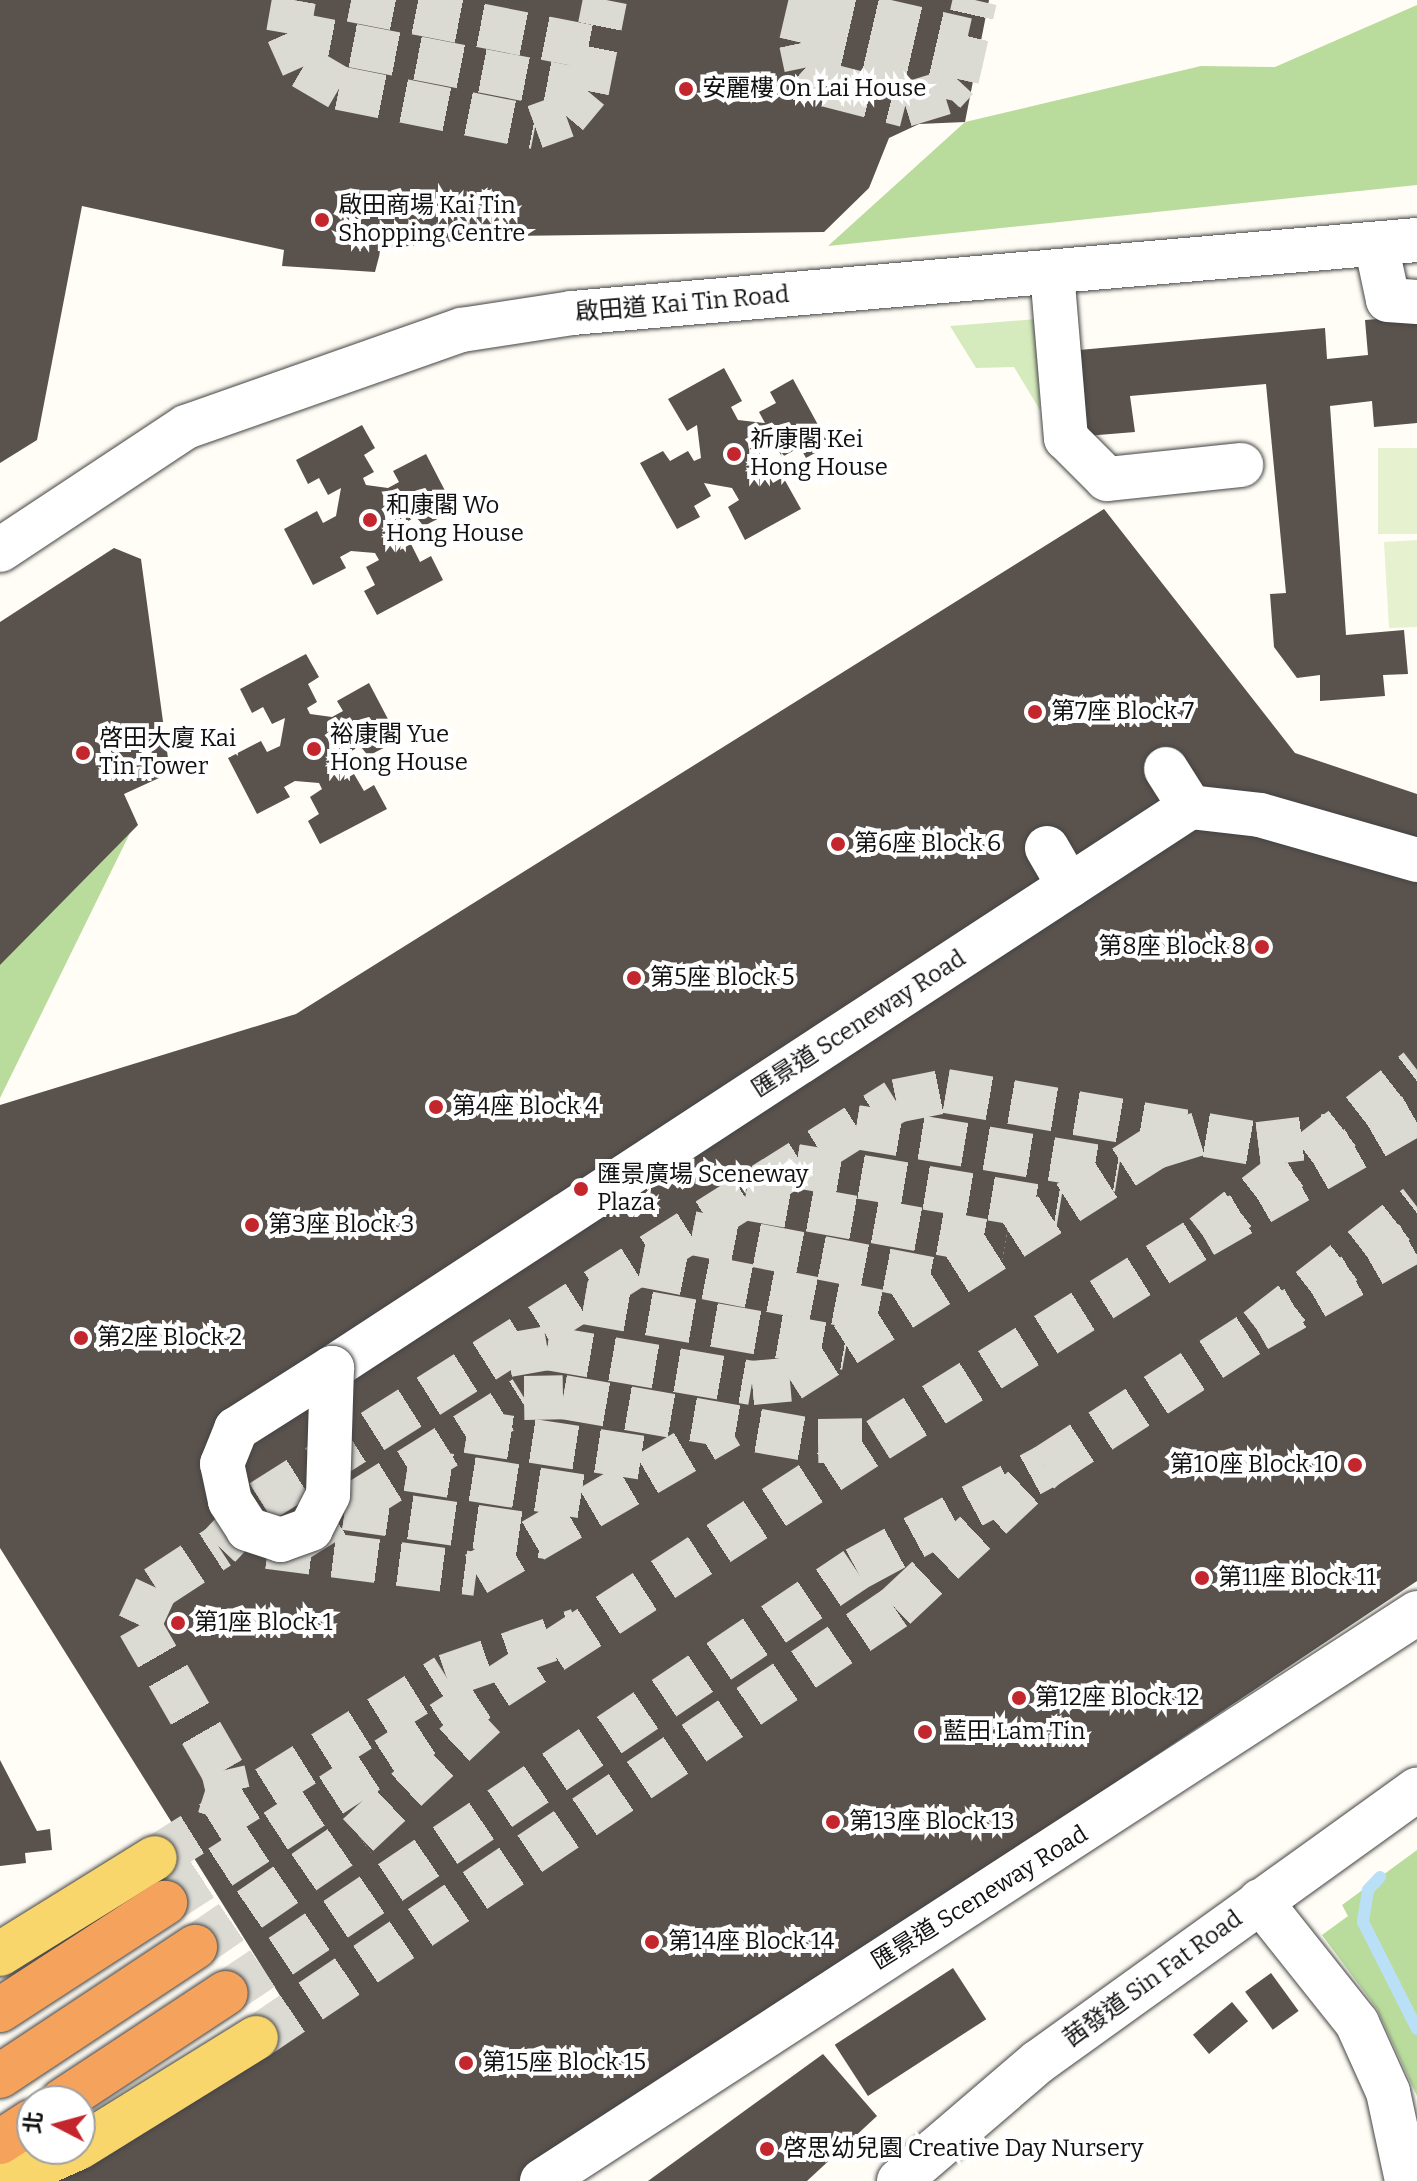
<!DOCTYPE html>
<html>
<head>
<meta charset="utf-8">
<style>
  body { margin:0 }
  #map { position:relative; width:1417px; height:2181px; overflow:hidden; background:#fffdf5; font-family:Bitter,"Noto Sans TC",serif }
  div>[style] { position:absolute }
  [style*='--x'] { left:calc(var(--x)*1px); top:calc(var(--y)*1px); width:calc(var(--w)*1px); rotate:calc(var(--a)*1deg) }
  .green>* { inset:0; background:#d5ebbd }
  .forest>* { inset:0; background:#b9dc9c }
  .pitch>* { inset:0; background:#e6f2cf; transform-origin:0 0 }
  .stream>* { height:12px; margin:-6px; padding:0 6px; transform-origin:6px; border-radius:6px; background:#b9e0f7 }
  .building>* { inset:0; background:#5a524d; transform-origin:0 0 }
  .minor-tunnel>* { height:44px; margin-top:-22px; transform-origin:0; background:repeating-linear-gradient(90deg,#dbdad3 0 44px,transparent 0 66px) }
  .major-tunnel>* { height:44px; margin-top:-22px; transform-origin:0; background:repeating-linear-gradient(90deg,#dbdad3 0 44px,transparent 0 66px) }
  .highway-tunnel>* { height:44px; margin-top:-22px; transform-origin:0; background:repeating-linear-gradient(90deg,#dbdad3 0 44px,transparent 0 66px) }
  .roads { filter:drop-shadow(0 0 2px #444) drop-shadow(0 0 2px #444) }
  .minor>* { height:44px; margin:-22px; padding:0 22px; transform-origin:22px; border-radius:22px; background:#fff }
  .major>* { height:44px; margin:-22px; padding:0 22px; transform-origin:22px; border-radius:22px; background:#f9d66b }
  .highway>* { height:44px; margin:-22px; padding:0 22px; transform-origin:22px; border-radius:22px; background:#f5a25d }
  .bridges { filter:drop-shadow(0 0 2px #444) drop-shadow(0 0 2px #444) }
  .minor-bridge>* { height:44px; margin:-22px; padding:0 22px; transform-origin:22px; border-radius:22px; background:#fff }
  .dots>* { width:22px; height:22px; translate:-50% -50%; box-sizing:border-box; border:4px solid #fff; border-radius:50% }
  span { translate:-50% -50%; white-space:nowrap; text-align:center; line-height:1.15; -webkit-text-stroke:8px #fff; paint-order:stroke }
  .poi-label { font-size:24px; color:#111 }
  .left { translate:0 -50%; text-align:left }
  .right { translate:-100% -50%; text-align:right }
  .street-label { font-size:24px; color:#111 }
  .north { position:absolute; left:16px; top:2085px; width:80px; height:80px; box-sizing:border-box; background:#fff; border:2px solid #a0a0a0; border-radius:50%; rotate:276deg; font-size:22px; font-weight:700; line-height:32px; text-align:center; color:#111 }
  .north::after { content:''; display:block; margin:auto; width:28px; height:36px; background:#c4262e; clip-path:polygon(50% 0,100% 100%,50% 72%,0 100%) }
</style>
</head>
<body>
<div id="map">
  <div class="green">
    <i style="clip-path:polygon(1036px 319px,1040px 410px,1014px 367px,976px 368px,950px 326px)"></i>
  </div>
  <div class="forest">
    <i style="clip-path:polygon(1417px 5px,1417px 185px,828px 246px,965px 122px,1201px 66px,1275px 67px)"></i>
    <i style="clip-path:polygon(125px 802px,129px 835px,0 1098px,0 953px)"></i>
    <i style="clip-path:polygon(1417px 1850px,1417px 2096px,1377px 2009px,1322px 1935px,1348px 1916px,1342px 1905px)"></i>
  </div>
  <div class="pitch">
    <i style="left:1417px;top:448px;width:86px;height:39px;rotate:90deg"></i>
    <i style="clip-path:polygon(1417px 540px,1417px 627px,1389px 628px,1384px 542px)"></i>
  </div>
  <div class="stream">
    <i style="--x:1380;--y:1877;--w:18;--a:133"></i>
    <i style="--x:1368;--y:1890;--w:32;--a:99"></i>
    <i style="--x:1363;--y:1922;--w:120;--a:63.2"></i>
  </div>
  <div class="building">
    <i style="clip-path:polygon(0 0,989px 0,965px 122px,919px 124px,889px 138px,869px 188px,824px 232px,503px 236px,381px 249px,375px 272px,282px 266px,284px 250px,82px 206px,37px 440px,0 463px)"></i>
    <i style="clip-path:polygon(1417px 316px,1417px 423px,1374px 427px,1372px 401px,1330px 406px,1346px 635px,1404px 630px,1408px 674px,1383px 675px,1385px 696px,1320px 701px,1320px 675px,1297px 678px,1274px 647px,1270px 594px,1286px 593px,1266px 384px,1130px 396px,1135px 432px,1086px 436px,1079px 350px,1325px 328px,1327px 359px,1368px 355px,1365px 320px)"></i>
    <i style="clip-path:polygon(724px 368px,742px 401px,731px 407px,738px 420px,765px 423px,759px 412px,776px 403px,770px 392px,793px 379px,829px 445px,806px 458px,800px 447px,782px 457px,775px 444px,768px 448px,766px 472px,773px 483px,783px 477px,801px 509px,745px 540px,728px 507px,739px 500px,732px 488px,704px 483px,711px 496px,694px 506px,700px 517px,677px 529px,640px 463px,663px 451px,670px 461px,688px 451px,694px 461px,701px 458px,697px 425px,687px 431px,668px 399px)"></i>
    <i style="clip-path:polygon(362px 425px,375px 448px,364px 455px,374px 472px,363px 478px,366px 485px,388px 488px,399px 482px,393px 471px,426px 454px,455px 510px,422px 527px,416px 517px,404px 523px,400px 550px,411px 544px,420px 562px,431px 556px,443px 580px,377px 615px,364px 591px,375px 585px,366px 567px,379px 560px,375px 553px,351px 551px,340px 557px,346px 568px,313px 585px,284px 529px,317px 511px,323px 523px,336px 516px,341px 488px,328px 495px,319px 478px,308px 484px,296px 460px)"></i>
    <i style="clip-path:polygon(1104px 509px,1295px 753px,1417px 794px,1417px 1581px,519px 2181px,4px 2181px,80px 2124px,284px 2002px,0 1548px,0 1105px,296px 1014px)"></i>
    <i style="clip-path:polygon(114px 548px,141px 559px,170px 773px,124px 794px,138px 825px,0 965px,0 622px)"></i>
    <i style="clip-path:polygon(306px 654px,319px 677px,308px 684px,317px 702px,307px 708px,310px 714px,332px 717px,343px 711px,337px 701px,369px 683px,399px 740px,366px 757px,360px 746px,348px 753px,344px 780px,354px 774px,364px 791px,374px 785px,387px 809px,320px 844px,308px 821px,319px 814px,310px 797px,322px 789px,319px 783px,295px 781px,284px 787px,290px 797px,257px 814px,228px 758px,261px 741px,267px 752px,280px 746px,285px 718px,272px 724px,263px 707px,252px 713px,240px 689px)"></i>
    <i style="clip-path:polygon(0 1760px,37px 1831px,50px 1829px,52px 1850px,25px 1853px,26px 1863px,0 1866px)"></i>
    <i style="left:953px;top:1968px;width:61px;height:141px;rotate:57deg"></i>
    <i style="left:1271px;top:1973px;width:47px;height:32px;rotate:54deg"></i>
    <i style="left:1232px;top:2002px;width:25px;height:51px;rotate:50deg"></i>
    <i style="clip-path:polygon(823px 2054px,877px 2116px,807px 2181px,648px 2181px)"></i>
  </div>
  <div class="minor-tunnel">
    <i style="--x:294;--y:0;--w:34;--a:100"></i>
    <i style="--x:288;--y:33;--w:37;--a:66"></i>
    <i style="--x:303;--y:67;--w:42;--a:30.3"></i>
    <i style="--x:339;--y:88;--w:200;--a:11.3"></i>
    <i style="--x:535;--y:127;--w:33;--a:-20"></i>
    <i style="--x:566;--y:116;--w:33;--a:-50"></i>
    <i style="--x:587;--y:91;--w:93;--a:-78.8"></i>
    <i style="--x:351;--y:0;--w:250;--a:11.1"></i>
    <i style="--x:811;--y:0;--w:44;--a:103.1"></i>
    <i style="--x:801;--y:43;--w:25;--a:78"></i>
    <i style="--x:806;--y:67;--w:28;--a:41"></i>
    <i style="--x:827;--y:85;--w:81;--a:14.4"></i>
    <i style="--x:905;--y:105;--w:41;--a:-17.1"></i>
    <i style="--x:944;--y:93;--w:19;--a:-47"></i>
    <i style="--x:957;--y:79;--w:81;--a:-77.2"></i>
    <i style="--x:810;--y:4;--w:161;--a:12.9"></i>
    <i style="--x:288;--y:33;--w:305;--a:11"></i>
    <i style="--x:801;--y:43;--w:160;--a:13"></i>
    <i style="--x:856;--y:1127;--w:266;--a:9.3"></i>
    <i style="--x:796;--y:1166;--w:267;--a:9.5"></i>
    <i style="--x:745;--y:1198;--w:264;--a:10.2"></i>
    <i style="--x:692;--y:1233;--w:260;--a:10.9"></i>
    <i style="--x:641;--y:1265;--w:262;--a:11"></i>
    <i style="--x:584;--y:1302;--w:266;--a:10"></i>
    <i style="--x:508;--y:1355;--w:40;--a:-10"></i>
    <i style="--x:547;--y:1348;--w:208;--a:9.7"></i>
    <i style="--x:752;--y:1383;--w:38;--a:-5"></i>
    <i style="--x:790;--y:1380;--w:434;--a:-32.5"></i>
    <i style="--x:1156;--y:1147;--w:44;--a:-17.2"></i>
    <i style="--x:467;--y:1431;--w:204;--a:8.7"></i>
    <i style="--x:407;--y:1469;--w:201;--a:8.9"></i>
    <i style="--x:345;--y:1508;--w:204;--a:8.2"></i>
    <i style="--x:297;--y:1540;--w:268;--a:-32"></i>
    <i style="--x:524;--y:1398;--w:39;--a:-1"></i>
    <i style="--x:563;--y:1397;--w:259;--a:9.8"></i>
    <i style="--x:818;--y:1441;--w:60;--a:-1"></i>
    <i style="--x:268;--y:1547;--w:210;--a:7.4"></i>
    <i style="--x:476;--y:1574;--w:293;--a:-30.3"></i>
    <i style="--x:219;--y:1819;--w:28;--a:-72"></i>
    <i style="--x:228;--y:1792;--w:22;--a:-103"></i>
    <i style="--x:223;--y:1771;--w:168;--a:-119.9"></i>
    <i style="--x:139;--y:1625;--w:41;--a:-65.3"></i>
    <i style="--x:156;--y:1588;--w:75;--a:-33.1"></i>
    <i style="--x:219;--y:1547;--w:62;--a:-47"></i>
    <i style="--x:261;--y:1502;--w:751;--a:-32.27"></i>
    <i style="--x:896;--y:1101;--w:51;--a:-11.3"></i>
    <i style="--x:946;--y:1091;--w:316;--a:9.6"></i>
    <i style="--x:1258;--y:1144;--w:75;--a:-6.9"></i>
  </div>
  <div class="major-tunnel">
    <i style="--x:1203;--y:1236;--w:271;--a:-37.8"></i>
    <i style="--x:1257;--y:1330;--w:184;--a:-29.6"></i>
    <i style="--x:155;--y:1858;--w:343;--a:-32"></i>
    <i style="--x:446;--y:1676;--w:140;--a:-19.2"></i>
    <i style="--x:256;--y:2038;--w:770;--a:-33.94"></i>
    <i style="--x:895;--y:1608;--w:206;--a:-43.2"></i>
  </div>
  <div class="highway-tunnel">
    <i style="--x:165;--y:1903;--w:850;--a:-33"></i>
    <i style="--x:878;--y:1440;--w:384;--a:-32.1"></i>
    <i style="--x:1203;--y:1236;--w:247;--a:-29.9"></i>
    <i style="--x:195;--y:1947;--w:198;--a:-34.5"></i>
    <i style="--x:358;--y:1835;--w:174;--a:-43.1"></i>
    <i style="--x:226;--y:1993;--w:759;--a:-33.94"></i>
    <i style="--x:856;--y:1569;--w:215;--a:-28.4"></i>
    <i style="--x:1045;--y:1467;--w:252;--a:-32.9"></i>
    <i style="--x:1257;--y:1330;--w:202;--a:-37.8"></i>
  </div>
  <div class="roads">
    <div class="minor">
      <i style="--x:1376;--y:244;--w:57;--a:77.9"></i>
      <i style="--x:1388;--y:300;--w:29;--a:4"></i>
      <i style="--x:1052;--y:272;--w:167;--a:85.2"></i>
      <i style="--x:1066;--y:438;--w:58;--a:45"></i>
      <i style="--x:1107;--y:479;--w:135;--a:-6"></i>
      <i style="--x:0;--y:550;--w:223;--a:-33.5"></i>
      <i style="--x:186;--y:427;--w:293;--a:-19.4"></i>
      <i style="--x:462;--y:330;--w:111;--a:-8.8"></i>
      <i style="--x:572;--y:313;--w:848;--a:-4.94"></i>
      <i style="--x:1166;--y:769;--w:45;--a:57.7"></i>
      <i style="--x:1047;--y:848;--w:44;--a:59.9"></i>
      <i style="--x:332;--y:1368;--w:1025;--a:-33.18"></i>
      <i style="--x:1190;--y:807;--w:70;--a:6.5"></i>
      <i style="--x:1260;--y:815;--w:163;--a:16"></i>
      <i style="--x:1260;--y:1901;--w:156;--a:51.5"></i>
      <i style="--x:1357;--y:2023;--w:76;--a:65.8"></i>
      <i style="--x:1388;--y:2092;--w:91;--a:77.9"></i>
      <i style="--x:542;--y:2181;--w:1043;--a:-32.99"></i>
      <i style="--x:899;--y:2181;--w:183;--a:-40.6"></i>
      <i style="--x:1038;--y:2062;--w:467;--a:-35.7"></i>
    </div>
    <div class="major">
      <i style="--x:0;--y:1954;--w:182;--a:-31.8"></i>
      <i style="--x:80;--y:2147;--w:207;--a:-31.8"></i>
      <i style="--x:4;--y:2181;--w:79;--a:-24"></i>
    </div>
    <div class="highway">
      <i style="--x:0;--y:2010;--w:197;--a:-33"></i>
      <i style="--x:0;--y:2076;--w:234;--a:-33.5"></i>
      <i style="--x:62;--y:2101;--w:196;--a:-33.4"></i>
      <i style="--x:0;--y:2142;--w:38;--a:-33"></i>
    </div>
  </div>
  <div class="bridges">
    <div class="minor-bridge">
      <i style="--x:332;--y:1368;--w:127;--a:91.8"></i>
      <i style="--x:328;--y:1495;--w:38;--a:117"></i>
      <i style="--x:311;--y:1529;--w:32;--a:160"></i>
      <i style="--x:281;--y:1540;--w:35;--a:-162"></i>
      <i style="--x:248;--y:1529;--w:33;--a:-123"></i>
      <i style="--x:230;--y:1501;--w:38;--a:-102"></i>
      <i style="--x:222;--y:1464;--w:38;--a:-68"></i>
      <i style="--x:236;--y:1429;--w:114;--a:-32.4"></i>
    </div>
  </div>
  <div class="dots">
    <i style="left:686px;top:89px;background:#c4262e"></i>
    <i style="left:322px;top:220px;background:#c4262e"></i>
    <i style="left:734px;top:454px;background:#c4262e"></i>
    <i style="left:370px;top:520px;background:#c4262e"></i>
    <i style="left:1035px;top:712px;background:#c4262e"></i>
    <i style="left:314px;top:749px;background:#c4262e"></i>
    <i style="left:83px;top:753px;background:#c4262e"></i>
    <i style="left:838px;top:844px;background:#c4262e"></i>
    <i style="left:1262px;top:947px;background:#c4262e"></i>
    <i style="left:634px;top:978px;background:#c4262e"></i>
    <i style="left:436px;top:1107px;background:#c4262e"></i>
    <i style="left:581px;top:1189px;background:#c4262e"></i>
    <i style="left:252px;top:1225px;background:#c4262e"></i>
    <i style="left:81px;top:1338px;background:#c4262e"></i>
    <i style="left:1355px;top:1465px;background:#c4262e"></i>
    <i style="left:1202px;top:1578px;background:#c4262e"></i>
    <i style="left:178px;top:1623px;background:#c4262e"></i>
    <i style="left:1019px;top:1698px;background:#c4262e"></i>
    <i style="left:925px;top:1732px;background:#c4262e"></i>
    <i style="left:833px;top:1822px;background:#c4262e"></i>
    <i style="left:652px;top:1942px;background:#c4262e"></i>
    <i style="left:466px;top:2063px;background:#c4262e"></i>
    <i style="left:767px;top:2149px;background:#c4262e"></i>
  </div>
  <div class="poi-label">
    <span class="left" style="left:702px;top:89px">安麗樓 On Lai House</span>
    <span class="left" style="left:338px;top:220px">啟田商場 Kai Tin<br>Shopping Centre</span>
    <span class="left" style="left:750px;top:454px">祈康閣 Kei<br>Hong House</span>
    <span class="left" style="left:386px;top:520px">和康閣 Wo<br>Hong House</span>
    <span class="left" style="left:1051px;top:712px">第7座 Block 7</span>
    <span class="left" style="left:330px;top:749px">裕康閣 Yue<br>Hong House</span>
    <span class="left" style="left:99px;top:753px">啓田大廈 Kai<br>Tin Tower</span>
    <span class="left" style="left:854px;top:844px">第6座 Block 6</span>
    <span class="right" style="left:1246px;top:947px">第8座 Block 8</span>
    <span class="left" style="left:650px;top:978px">第5座 Block 5</span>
    <span class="left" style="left:452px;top:1107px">第4座 Block 4</span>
    <span class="left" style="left:597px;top:1189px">匯景廣場 Sceneway<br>Plaza</span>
    <span class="left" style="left:268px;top:1225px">第3座 Block 3</span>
    <span class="left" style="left:97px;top:1338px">第2座 Block 2</span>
    <span class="right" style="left:1339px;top:1465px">第10座 Block 10</span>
    <span class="left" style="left:1218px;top:1578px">第11座 Block 11</span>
    <span class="left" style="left:194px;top:1623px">第1座 Block 1</span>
    <span class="left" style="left:1035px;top:1698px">第12座 Block 12</span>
    <span class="left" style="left:943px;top:1732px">藍田 Lam Tin</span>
    <span class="left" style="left:849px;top:1822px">第13座 Block 13</span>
    <span class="left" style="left:668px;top:1942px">第14座 Block 14</span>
    <span class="left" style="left:482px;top:2063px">第15座 Block 15</span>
    <span class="left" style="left:783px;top:2149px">啓思幼兒園 Creative Day Nursery</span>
  </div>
  <div class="street-label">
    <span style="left:682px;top:304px;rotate:-5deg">啟田道 Kai Tin Road</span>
    <span style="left:859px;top:1024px;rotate:-33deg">匯景道 Sceneway Road</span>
    <span style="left:980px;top:1898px;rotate:-32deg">匯景道 Sceneway Road</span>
    <span style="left:1153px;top:1979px;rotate:-36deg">茜發道 Sin Fat Road</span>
  </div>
  <div class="north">北</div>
</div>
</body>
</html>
